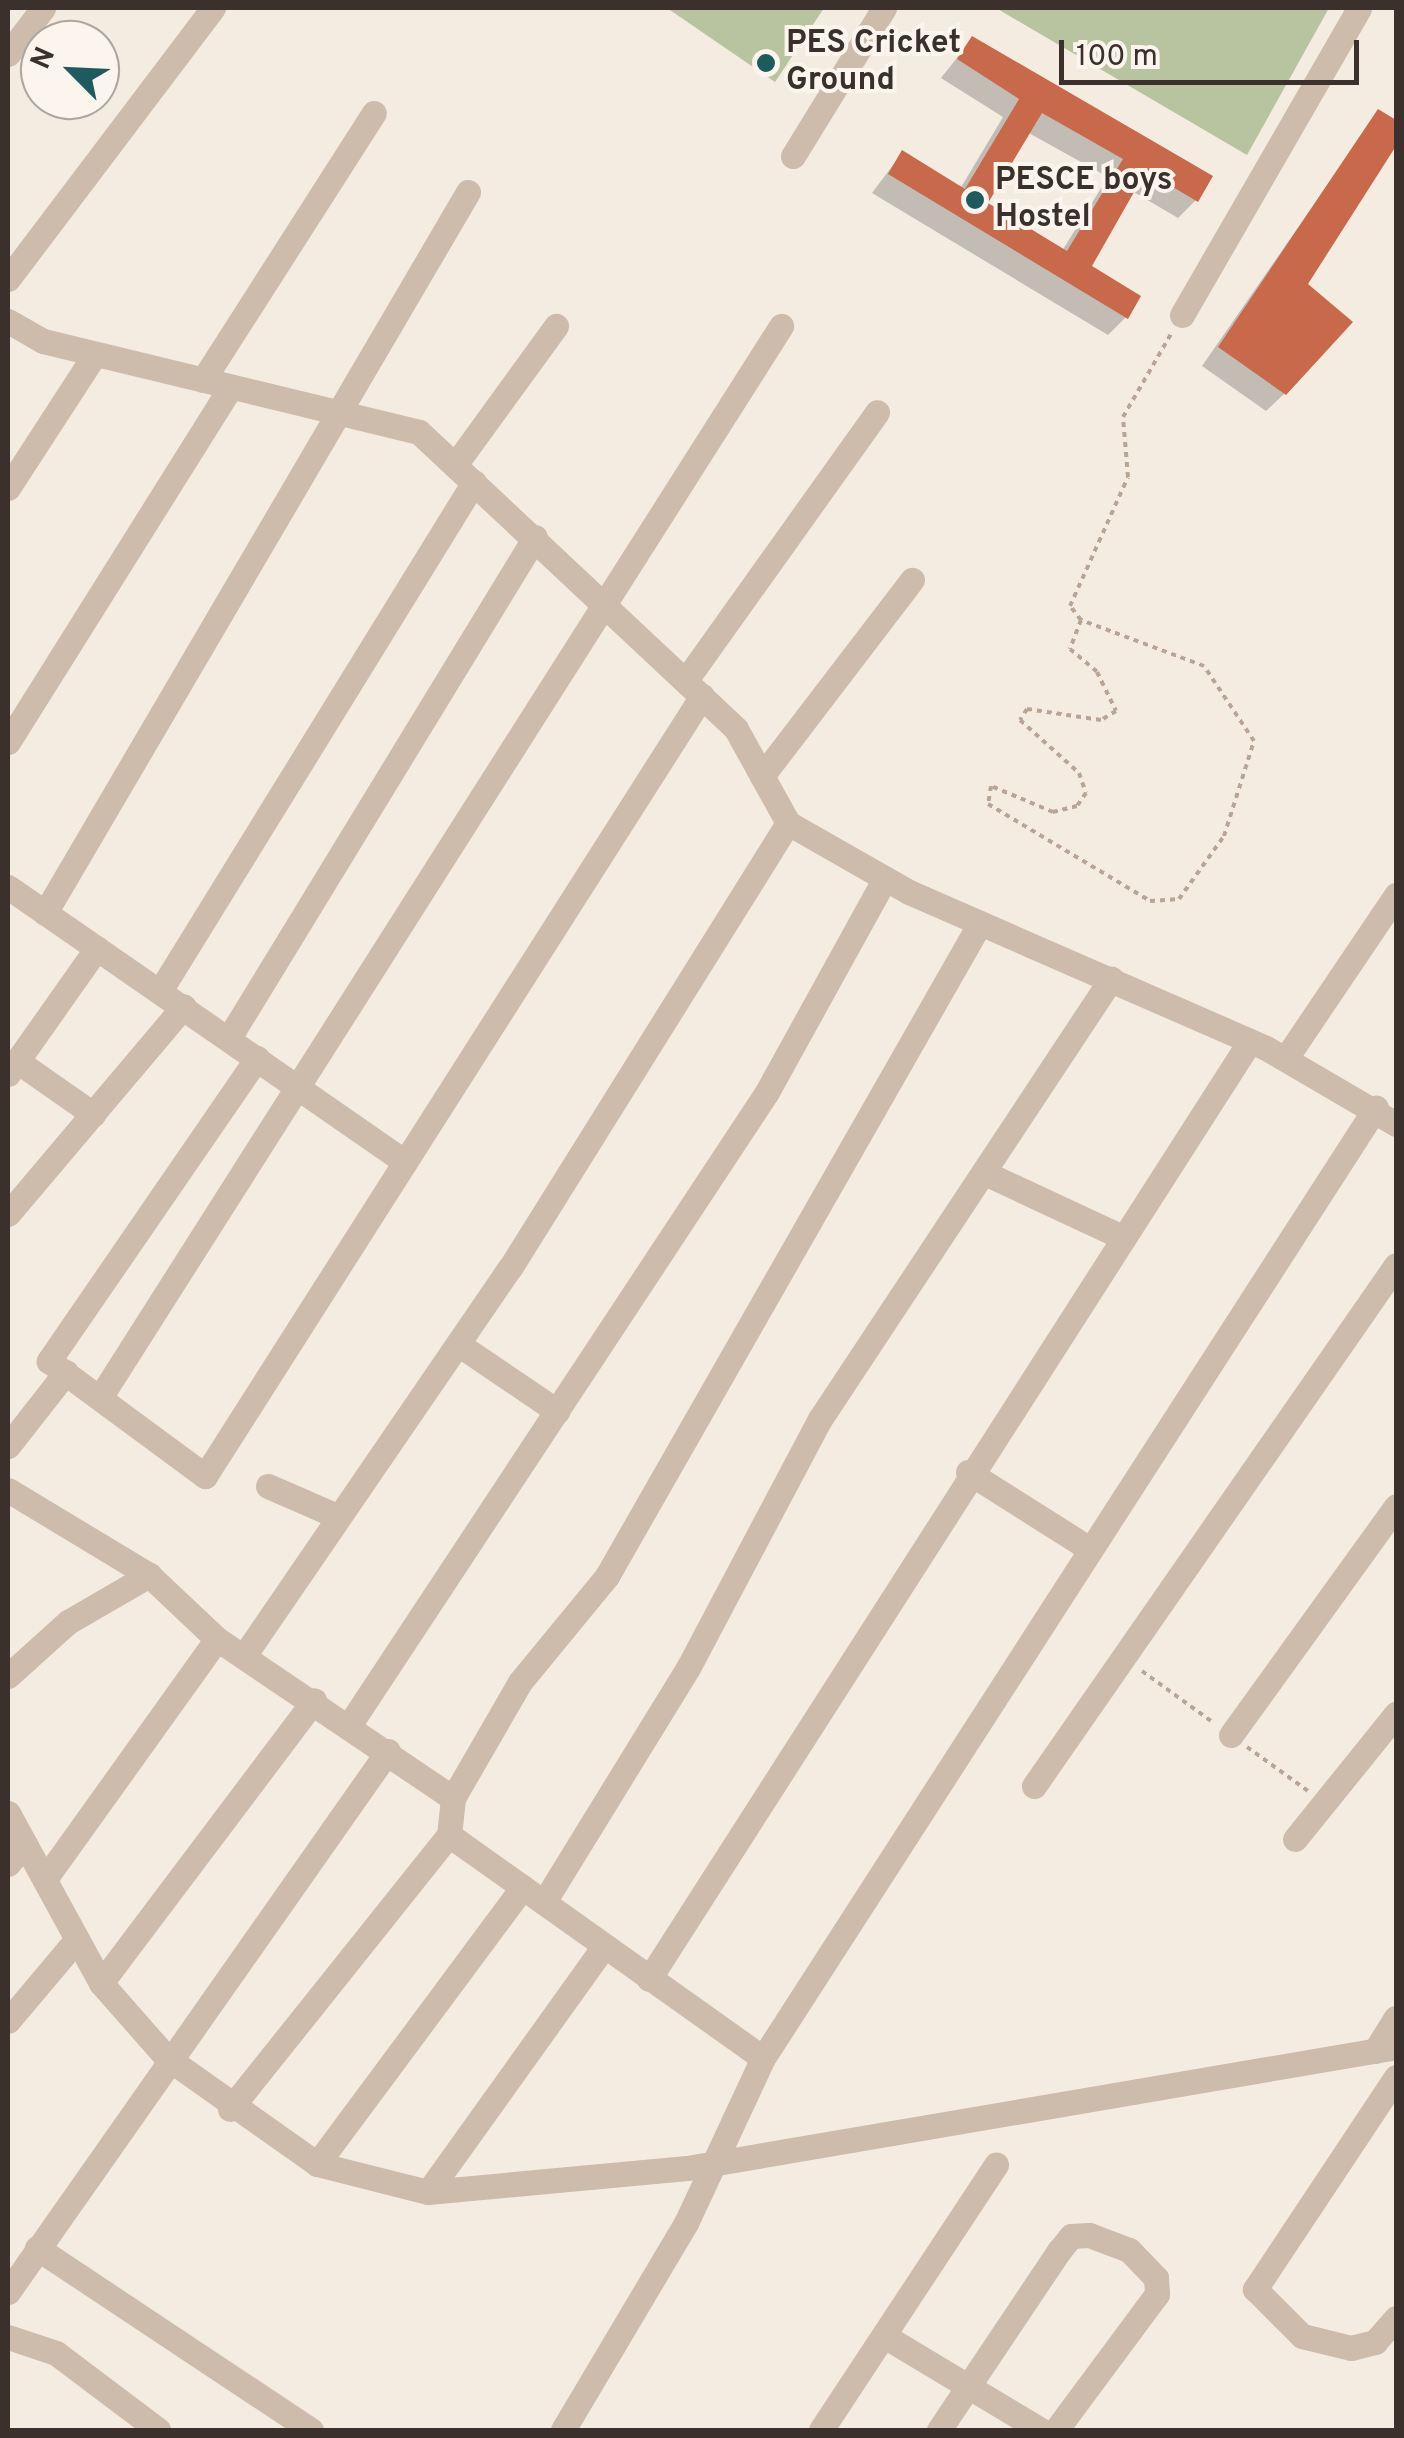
<!DOCTYPE html>
<html>
<head>
<meta charset="utf-8">
<style>
  body { margin:0 }
  #map { position:relative; width:1404px; height:2438px; overflow:hidden; background:#f4ebe1; font-family:Overpass,sans-serif }
  div>[style] { position:absolute }
  [style*='--x'] { left:calc(var(--x)*1px); top:calc(var(--y)*1px); width:calc(var(--w)*1px); rotate:calc(var(--a)*1deg) }
  .green>* { inset:0; background:#b8c4a0 }
  .shadow>* { inset:0; background:#0003 }
  .building>* { inset:0; background:#c8694b }
  .path>* { height:4px; margin-top:-2px; transform-origin:0; background:repeating-linear-gradient(90deg,#b9a596 0 5px,transparent 0 10px) }
  .minor>* { height:25px; margin:-12.5px; padding:0 12.5px; transform-origin:12.5px; border-radius:12.5px; background:#cdbbac }
  .dots>* { width:28px; height:28px; translate:-50% -50%; box-sizing:border-box; border:5px solid #fbf5ee; border-radius:50% }
  span { translate:-50% -50%; white-space:nowrap; text-align:center; line-height:1.15; -webkit-text-stroke:8px #fbf5ee; paint-order:stroke }
  .poi-label { font-size:32px; color:#3b302b; font-weight:700 }
  .left { translate:0 -50%; text-align:left }
  .frame { position:absolute; inset:0; border:10px solid #3b302b; pointer-events:none }
  .north { position:absolute; left:20px; top:20px; width:100px; height:100px; box-sizing:border-box; background:#fbf5ee; border:2px solid #aea6a0; border-radius:50%; rotate:294deg; font-size:28px; font-weight:700; line-height:40px; text-align:center; color:#3b302b }
  .north::after { content:''; display:block; margin:auto; width:35px; height:45px; background:#1f5a5e; clip-path:polygon(50% 0,100% 100%,50% 72%,0 100%) }
  .scale { position:absolute; left:1059px; top:40px; width:300px; height:45px; box-sizing:border-box; border:5px solid #3b302b; border-top:0; padding-left:12px; font-size:30px; line-height:35px; white-space:nowrap; color:#3b302b; -webkit-text-stroke:8px #fbf5ee; paint-order:stroke }
</style>
</head>
<body>
<div id="map">
  <div class="green">
    <i style="clip-path:polygon(667px 8px,824px 8px,775px 82px)"></i>
    <i style="clip-path:polygon(996px 8px,1329px 8px,1247px 155px)"></i>
  </div>
  <div class="shadow">
    <i style="clip-path:polygon(evenodd,972px 39px,1196px 200px,1178px 218px,1132px 191px,1089px 266px,1126px 317px,1108px 335px,872px 193px,902px 153px,960px 189px,1003px 117px,941px 78px,972px 39px,1027px 132px,1108px 177px,1062px 251px,985px 204px,1027px 132px)"></i>
    <i style="clip-path:polygon(1378px 112px,1396px 123px,1396px 141px,1305px 284px,1284px 394px,1266px 411px,1202px 366px)"></i>
  </div>
  <div class="building">
    <i style="clip-path:polygon(evenodd,972px 36px,1213px 176px,1198px 202px,1146px 171px,1092px 266px,1141px 296px,1128px 319px,888px 174px,902px 150px,965px 189px,1019px 99px,957px 59px,972px 36px,1042px 113px,1123px 159px,1067px 251px,988px 203px,1042px 113px)"></i>
    <i style="clip-path:polygon(1378px 109px,1396px 120px,1396px 146px,1308px 284px,1353px 322px,1286px 395px,1218px 347px)"></i>
  </div>
  <div class="path">
    <i style="--x:1081;--y:620;--w:31;--a:111"></i>
    <i style="--x:1070;--y:649;--w:35;--a:40"></i>
    <i style="--x:1097;--y:672;--w:43;--a:64"></i>
    <i style="--x:1116;--y:711;--w:17;--a:149"></i>
    <i style="--x:1101;--y:720;--w:75;--a:-171.5"></i>
    <i style="--x:1027;--y:709;--w:13;--a:122"></i>
    <i style="--x:1020;--y:720;--w:79;--a:41.9"></i>
    <i style="--x:1079;--y:773;--w:21;--a:71"></i>
    <i style="--x:1086;--y:793;--w:16;--a:125"></i>
    <i style="--x:1077;--y:806;--w:25;--a:166"></i>
    <i style="--x:1053;--y:812;--w:67;--a:-157.2"></i>
    <i style="--x:991;--y:786;--w:18;--a:99"></i>
    <i style="--x:988;--y:804;--w:189;--a:30.9"></i>
    <i style="--x:1150;--y:901;--w:29;--a:-4"></i>
    <i style="--x:1179;--y:899;--w:77;--a:-54.5"></i>
    <i style="--x:1224;--y:836;--w:100;--a:-72.5"></i>
    <i style="--x:1254;--y:741;--w:90;--a:-123.7"></i>
    <i style="--x:1204;--y:666;--w:131;--a:-159.5"></i>
    <i style="--x:1081;--y:620;--w:18;--a:-128"></i>
    <i style="--x:1070;--y:606;--w:141;--a:-65.8"></i>
    <i style="--x:1128;--y:477;--w:60;--a:-94.8"></i>
    <i style="--x:1123;--y:417;--w:98;--a:-60"></i>
    <i style="--x:1142;--y:1671;--w:85;--a:35.9"></i>
    <i style="--x:1247;--y:1747;--w:75;--a:35.8"></i>
  </div>
  <div class="minor">
    <i style="--x:8;--y:54;--w:58;--a:-52.7"></i>
    <i style="--x:793;--y:156;--w:174;--a:-58.4"></i>
    <i style="--x:8;--y:279;--w:340;--a:-52.9"></i>
    <i style="--x:1182;--y:315;--w:354;--a:-60"></i>
    <i style="--x:8;--y:321;--w:40;--a:29.7"></i>
    <i style="--x:43;--y:341;--w:387;--a:13.6"></i>
    <i style="--x:419;--y:432;--w:434;--a:43.1"></i>
    <i style="--x:736;--y:729;--w:107;--a:61"></i>
    <i style="--x:788;--y:823;--w:139;--a:29.7"></i>
    <i style="--x:909;--y:892;--w:390;--a:23.6"></i>
    <i style="--x:1266;--y:1048;--w:151;--a:30.3"></i>
    <i style="--x:203;--y:380;--w:317;--a:-57.4"></i>
    <i style="--x:455;--y:465;--w:172;--a:-54"></i>
    <i style="--x:8;--y:488;--w:160;--a:-57"></i>
    <i style="--x:686;--y:680;--w:329;--a:-54.5"></i>
    <i style="--x:8;--y:742;--w:418;--a:-57.9"></i>
    <i style="--x:762;--y:776;--w:247;--a:-52.6"></i>
    <i style="--x:8;--y:887;--w:483;--a:34.7"></i>
    <i style="--x:45;--y:913;--w:836;--a:-59.6"></i>
    <i style="--x:160;--y:991;--w:598;--a:-58.33"></i>
    <i style="--x:229;--y:1038;--w:587;--a:-58.58"></i>
    <i style="--x:257;--y:1058;--w:368;--a:124.5"></i>
    <i style="--x:49;--y:1361;--w:194;--a:36.4"></i>
    <i style="--x:205;--y:1476;--w:925;--a:-57.5"></i>
    <i style="--x:1286;--y:1058;--w:197;--a:-56"></i>
    <i style="--x:17;--y:1061;--w:93;--a:34.9"></i>
    <i style="--x:8;--y:1074;--w:154;--a:-54.8"></i>
    <i style="--x:989;--y:1175;--w:147;--a:25"></i>
    <i style="--x:8;--y:1214;--w:272;--a:-49.8"></i>
    <i style="--x:458;--y:1344;--w:120;--a:34.1"></i>
    <i style="--x:101;--y:1396;--w:1268;--a:-57.56"></i>
    <i style="--x:8;--y:1446;--w:94;--a:-51.9"></i>
    <i style="--x:968;--y:1472;--w:144;--a:32.3"></i>
    <i style="--x:268;--y:1486;--w:77;--a:23.6"></i>
    <i style="--x:8;--y:1490;--w:165;--a:31.1"></i>
    <i style="--x:149;--y:1575;--w:93;--a:43.3"></i>
    <i style="--x:217;--y:1639;--w:285;--a:34"></i>
    <i style="--x:453;--y:1798;--w:37;--a:96"></i>
    <i style="--x:449;--y:1835;--w:385;--a:35.4"></i>
    <i style="--x:246;--y:1653;--w:467;--a:-55.6"></i>
    <i style="--x:510;--y:1268;--w:525;--a:-58.01"></i>
    <i style="--x:8;--y:1676;--w:81;--a:-42"></i>
    <i style="--x:68;--y:1622;--w:94;--a:-30.1"></i>
    <i style="--x:350;--y:1724;--w:757;--a:-56.58"></i>
    <i style="--x:767;--y:1092;--w:244;--a:-61.1"></i>
    <i style="--x:1231;--y:1735;--w:282;--a:-54.2"></i>
    <i style="--x:1034;--y:1786;--w:634;--a:-55.21"></i>
    <i style="--x:453;--y:1798;--w:134;--a:-60"></i>
    <i style="--x:520;--y:1682;--w:137;--a:-50.6"></i>
    <i style="--x:607;--y:1576;--w:752;--a:-60.26"></i>
    <i style="--x:8;--y:1813;--w:194;--a:61.3"></i>
    <i style="--x:101;--y:1983;--w:98;--a:48.7"></i>
    <i style="--x:166;--y:2057;--w:185;--a:35.3"></i>
    <i style="--x:317;--y:2164;--w:114;--a:14.2"></i>
    <i style="--x:428;--y:2192;--w:260;--a:-5.3"></i>
    <i style="--x:687;--y:2168;--w:719;--a:-9.68"></i>
    <i style="--x:1295;--y:1839;--w:161;--a:-51.1"></i>
    <i style="--x:8;--y:1864;--w:26;--a:-50"></i>
    <i style="--x:45;--y:1879;--w:295;--a:-54.4"></i>
    <i style="--x:544;--y:1902;--w:275;--a:-58.4"></i>
    <i style="--x:688;--y:1668;--w:282;--a:-62.1"></i>
    <i style="--x:820;--y:1419;--w:528;--a:-56.52"></i>
    <i style="--x:649;--y:1979;--w:1114;--a:-57.35"></i>
    <i style="--x:101;--y:1983;--w:354;--a:-53"></i>
    <i style="--x:8;--y:2021;--w:107;--a:-49.9"></i>
    <i style="--x:1375;--y:2051;--w:39;--a:-58"></i>
    <i style="--x:1396;--y:2077;--w:255;--a:123.6"></i>
    <i style="--x:1255;--y:2289;--w:66;--a:45"></i>
    <i style="--x:1302;--y:2336;--w:50;--a:13.8"></i>
    <i style="--x:1351;--y:2348;--w:25;--a:-14"></i>
    <i style="--x:1375;--y:2342;--w:32;--a:-49"></i>
    <i style="--x:230;--y:2109;--w:351;--a:-51.4"></i>
    <i style="--x:317;--y:2164;--w:345;--a:-53.4"></i>
    <i style="--x:428;--y:2192;--w:302;--a:-54.4"></i>
    <i style="--x:37;--y:2248;--w:329;--a:33.6"></i>
    <i style="--x:8;--y:2292;--w:661;--a:-54.92"></i>
    <i style="--x:8;--y:2337;--w:51;--a:18.4"></i>
    <i style="--x:56;--y:2353;--w:128;--a:37"></i>
    <i style="--x:886;--y:2337;--w:181;--a:31"></i>
    <i style="--x:563;--y:2430;--w:241;--a:-59.3"></i>
    <i style="--x:686;--y:2223;--w:182;--a:-65"></i>
    <i style="--x:763;--y:2058;--w:1131;--a:-57.19"></i>
    <i style="--x:821;--y:2430;--w:318;--a:-56.6"></i>
    <i style="--x:939;--y:2430;--w:216;--a:-56.2"></i>
    <i style="--x:1059;--y:2251;--w:19;--a:-51"></i>
    <i style="--x:1071;--y:2236;--w:18;--a:-3"></i>
    <i style="--x:1089;--y:2235;--w:43;--a:20.6"></i>
    <i style="--x:1129;--y:2250;--w:39;--a:46"></i>
    <i style="--x:1156;--y:2278;--w:16;--a:86"></i>
    <i style="--x:1157;--y:2294;--w:169;--a:126.6"></i>
  </div>
  <div class="dots">
    <i style="left:766px;top:63px;background:#1f5a5e"></i>
    <i style="left:975px;top:200px;background:#1f5a5e"></i>
  </div>
  <div class="poi-label">
    <span class="left" style="left:786px;top:63px">PES Cricket<br>Ground</span>
    <span class="left" style="left:995px;top:200px">PESCE boys<br>Hostel</span>
  </div>
  <div class="frame"></div>
  <div class="north">N</div>
  <div class="scale">100 m</div>
</div>
</body>
</html>
